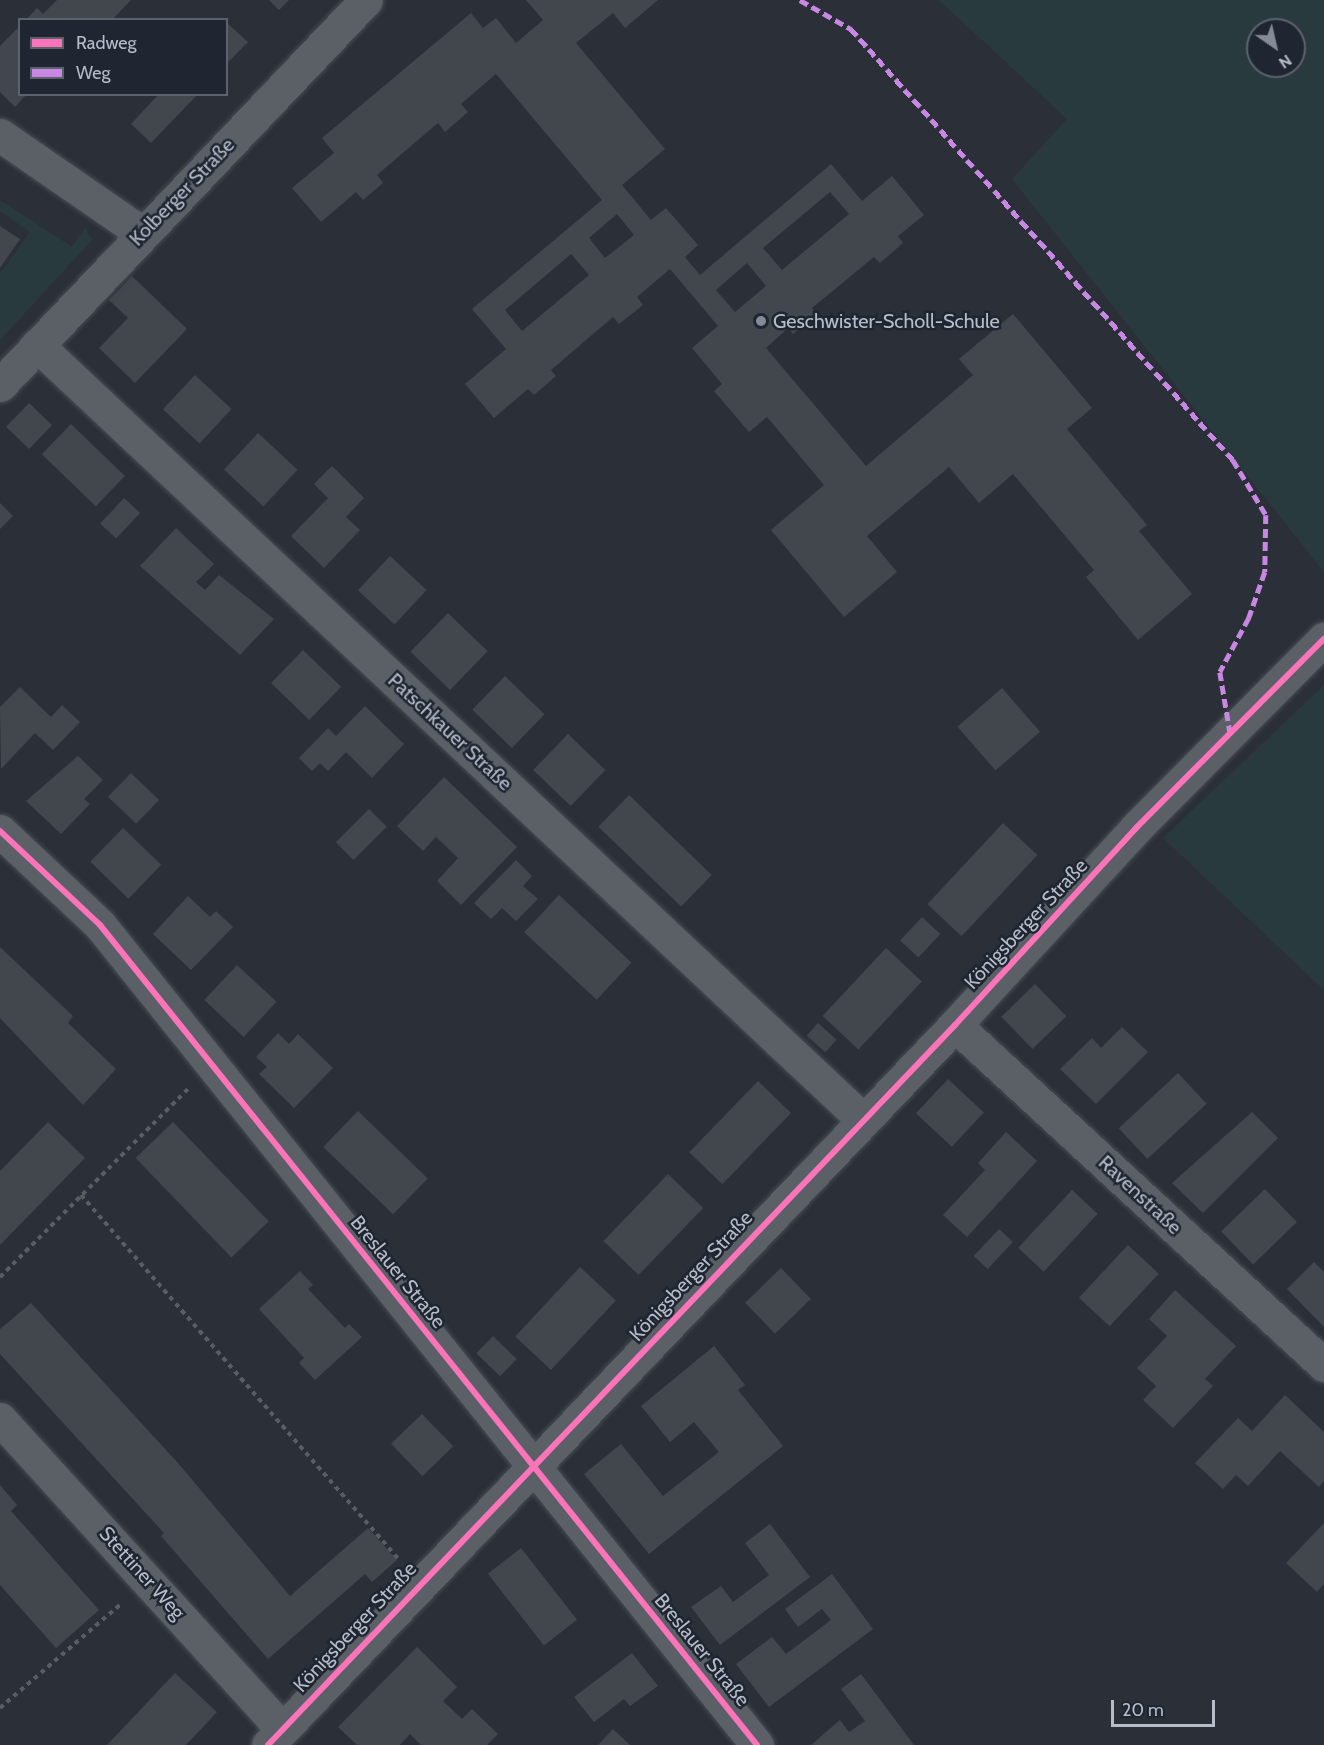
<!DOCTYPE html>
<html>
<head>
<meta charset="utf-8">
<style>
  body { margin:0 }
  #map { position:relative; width:1324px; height:1745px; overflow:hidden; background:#2b3038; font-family:Cabin,sans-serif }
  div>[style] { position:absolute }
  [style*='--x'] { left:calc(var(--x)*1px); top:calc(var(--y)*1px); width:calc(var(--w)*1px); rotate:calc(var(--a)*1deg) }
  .green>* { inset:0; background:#293a3e }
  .building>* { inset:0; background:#42464d; transform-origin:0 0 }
  .path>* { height:4px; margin-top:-2px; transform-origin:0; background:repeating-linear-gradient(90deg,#595e63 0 4.5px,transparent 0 9px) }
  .roads { filter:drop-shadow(0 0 2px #474b51) drop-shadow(0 0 2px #474b51) }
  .minor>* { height:33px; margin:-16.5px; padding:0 16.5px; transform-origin:16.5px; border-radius:16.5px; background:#5b5f66 }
  .quiet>* { height:4.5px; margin-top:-2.25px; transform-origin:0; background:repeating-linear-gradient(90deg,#c787e3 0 9px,transparent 0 13.5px) }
  .cycleway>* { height:6px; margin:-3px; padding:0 3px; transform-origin:3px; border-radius:3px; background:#fb73b8 }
  .dots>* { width:16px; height:16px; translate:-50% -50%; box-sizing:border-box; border:3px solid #1f2632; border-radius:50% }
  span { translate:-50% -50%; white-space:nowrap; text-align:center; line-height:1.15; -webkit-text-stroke:5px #1f2632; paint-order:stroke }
  .street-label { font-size:20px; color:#b6bcc8 }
  .poi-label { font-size:20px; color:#b6bcc8 }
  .left { translate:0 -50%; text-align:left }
  .legend { position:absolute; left:18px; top:18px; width:210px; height:78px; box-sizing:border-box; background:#1f2632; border:2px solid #5b626e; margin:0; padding:8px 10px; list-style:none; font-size:18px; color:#b6bcc8 }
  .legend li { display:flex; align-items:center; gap:12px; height:30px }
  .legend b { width:30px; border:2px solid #5b626e }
  .north { position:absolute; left:1246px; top:18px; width:60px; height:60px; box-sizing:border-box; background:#1f2632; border:2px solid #5b626e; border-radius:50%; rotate:146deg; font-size:16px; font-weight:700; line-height:24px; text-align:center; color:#b6bcc8 }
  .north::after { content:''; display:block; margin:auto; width:21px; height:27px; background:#858b96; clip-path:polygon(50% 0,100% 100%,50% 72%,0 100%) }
  .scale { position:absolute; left:1111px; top:1700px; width:104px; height:27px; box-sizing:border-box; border:3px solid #b6bcc8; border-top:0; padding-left:8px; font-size:18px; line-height:21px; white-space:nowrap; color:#b6bcc8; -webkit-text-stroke:4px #1f2632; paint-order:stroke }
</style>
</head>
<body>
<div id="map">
  <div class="green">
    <i style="clip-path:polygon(evenodd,939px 0,1324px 0,1324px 572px,1012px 179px,1067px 119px,939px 0,1258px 30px,1294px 30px,1294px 66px,1258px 66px,1258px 30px)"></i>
    <i style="clip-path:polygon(0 200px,72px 247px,85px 228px,92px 240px,0 340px,0 274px,30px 232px,0 211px)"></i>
    <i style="clip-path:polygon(1324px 685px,1324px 990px,1163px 838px)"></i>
  </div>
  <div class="building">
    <i style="clip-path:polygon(57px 0,131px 0,112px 20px,26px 20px,37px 8px,43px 14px)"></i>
    <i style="clip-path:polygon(269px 0,289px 0,279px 10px)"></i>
    <i style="clip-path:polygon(evenodd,526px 0,658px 0,625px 28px,613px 13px,576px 43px,665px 149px,622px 185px,651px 220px,666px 208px,698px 245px,685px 257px,700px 275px,831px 164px,862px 201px,892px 176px,924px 215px,898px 236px,903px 243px,880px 263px,874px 257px,812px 308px,817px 314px,793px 334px,788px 328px,766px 348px,866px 466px,973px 375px,959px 359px,1013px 314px,1092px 408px,1067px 429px,1147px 525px,1139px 531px,1192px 594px,1138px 640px,1086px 577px,1094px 570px,1013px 474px,979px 503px,949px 467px,867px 536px,897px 572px,844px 617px,771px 530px,824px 485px,767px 417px,749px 432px,714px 391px,722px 384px,692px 348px,718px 326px,670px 269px,637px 297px,643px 305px,619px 324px,613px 317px,551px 370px,556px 376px,534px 395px,528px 389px,494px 418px,465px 384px,506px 349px,472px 309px,602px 200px,496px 74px,461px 104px,468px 112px,445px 132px,438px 123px,377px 175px,383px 183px,363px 200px,356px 192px,321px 222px,292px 188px,334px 153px,322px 138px,471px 13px,483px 28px,496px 18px,516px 43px,543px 20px,526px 0,830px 192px,849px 214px,782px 270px,763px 248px,830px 192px,526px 0,617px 214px,634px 235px,605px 258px,589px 238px,617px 214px,526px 0,571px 254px,589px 275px,522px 331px,505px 310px,571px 254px,526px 0,747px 263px,766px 286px,735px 312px,716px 290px,747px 263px)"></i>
    <i style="clip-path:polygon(226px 22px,248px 42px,226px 64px)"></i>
    <i style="clip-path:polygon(20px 26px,20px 94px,27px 94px,15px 107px,0 92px,0 46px)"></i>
    <i style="clip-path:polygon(159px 94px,198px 94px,151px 143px,131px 124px)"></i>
    <i style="clip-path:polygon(0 226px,20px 239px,0 268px)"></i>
    <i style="clip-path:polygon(132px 276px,187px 329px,135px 383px,99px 348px,128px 318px,109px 300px)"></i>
    <i style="left:195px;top:375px;width:50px;height:47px;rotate:43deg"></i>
    <i style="left:29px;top:403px;width:32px;height:33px;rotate:44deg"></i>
    <i style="left:71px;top:424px;width:75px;height:42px;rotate:44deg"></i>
    <i style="left:258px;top:433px;width:54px;height:50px;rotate:43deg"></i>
    <i style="clip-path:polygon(332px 466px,364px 498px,346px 517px,360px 530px,324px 568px,291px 536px,328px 498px,314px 484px)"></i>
    <i style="left:124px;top:498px;width:22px;height:35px;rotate:43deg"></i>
    <i style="clip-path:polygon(0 503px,13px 516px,0 529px)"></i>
    <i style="clip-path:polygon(176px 528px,214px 564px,196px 582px,205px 590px,219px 575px,274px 619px,240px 655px,140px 566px)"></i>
    <i style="left:390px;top:556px;width:50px;height:47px;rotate:43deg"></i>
    <i style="left:448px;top:613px;width:55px;height:54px;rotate:44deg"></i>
    <i style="left:303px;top:650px;width:53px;height:46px;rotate:44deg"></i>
    <i style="left:505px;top:676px;width:55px;height:47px;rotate:44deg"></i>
    <i style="clip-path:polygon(20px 687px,51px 717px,62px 705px,80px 722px,53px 750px,35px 733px,1px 769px,0 707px)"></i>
    <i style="left:1002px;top:688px;width:58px;height:59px;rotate:49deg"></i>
    <i style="clip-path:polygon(365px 706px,404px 744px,372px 778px,346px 752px,328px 771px,320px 763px,312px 771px,299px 758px,328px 728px,336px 736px)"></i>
    <i style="left:568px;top:734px;width:52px;height:50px;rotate:44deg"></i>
    <i style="clip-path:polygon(78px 756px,103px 780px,84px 799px,90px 804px,61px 834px,26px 801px)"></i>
    <i style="left:131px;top:773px;width:39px;height:33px;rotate:44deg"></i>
    <i style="clip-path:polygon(444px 777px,517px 847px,461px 905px,437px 881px,458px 858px,436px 837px,423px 851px,397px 826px)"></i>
    <i style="left:629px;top:795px;width:115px;height:44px;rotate:44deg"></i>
    <i style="left:369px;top:809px;width:25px;height:47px;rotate:45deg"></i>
    <i style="left:1003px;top:823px;width:47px;height:111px;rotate:43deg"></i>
    <i style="left:123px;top:828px;width:53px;height:47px;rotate:44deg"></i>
    <i style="clip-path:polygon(516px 860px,532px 876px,523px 886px,538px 899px,516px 921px,502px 908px,491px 919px,474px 903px)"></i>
    <i style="left:559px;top:895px;width:99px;height:51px;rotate:43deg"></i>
    <i style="clip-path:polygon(188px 896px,210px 917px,216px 911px,233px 927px,191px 970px,153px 934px)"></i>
    <i style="left:922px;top:917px;width:25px;height:32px;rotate:43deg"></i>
    <i style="clip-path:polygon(0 947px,73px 1016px,68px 1023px,116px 1069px,83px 1105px,0 1018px)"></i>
    <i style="left:886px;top:948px;width:49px;height:93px;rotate:43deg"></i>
    <i style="left:237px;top:965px;width:54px;height:48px;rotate:43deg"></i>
    <i style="left:1035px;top:984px;width:45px;height:47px;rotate:46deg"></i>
    <i style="left:818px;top:1023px;width:25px;height:17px;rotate:42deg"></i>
    <i style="clip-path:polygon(1122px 1027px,1148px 1052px,1096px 1104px,1060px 1069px,1092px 1038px,1101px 1048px)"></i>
    <i style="clip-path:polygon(278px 1033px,289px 1044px,298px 1034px,333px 1068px,294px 1108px,259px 1074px,267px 1067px,256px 1057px)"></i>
    <i style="left:1178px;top:1073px;width:42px;height:81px;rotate:47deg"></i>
    <i style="left:948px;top:1079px;width:49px;height:47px;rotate:43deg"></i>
    <i style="left:758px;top:1081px;width:46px;height:99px;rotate:44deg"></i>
    <i style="left:358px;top:1111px;width:97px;height:50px;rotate:44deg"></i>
    <i style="clip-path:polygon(1252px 1112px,1278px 1138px,1203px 1213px,1172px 1183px)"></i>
    <i style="clip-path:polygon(48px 1122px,85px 1158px,0 1245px,0 1171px)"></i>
    <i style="left:173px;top:1122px;width:138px;height:52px;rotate:46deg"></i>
    <i style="clip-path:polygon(1006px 1132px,1037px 1161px,967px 1237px,943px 1215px,985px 1170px,978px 1163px)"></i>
    <i style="left:668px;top:1174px;width:49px;height:93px;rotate:44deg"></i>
    <i style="left:1265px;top:1189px;width:46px;height:61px;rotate:46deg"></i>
    <i style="left:1072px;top:1190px;width:35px;height:79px;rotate:43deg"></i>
    <i style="left:999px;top:1229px;width:19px;height:37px;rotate:43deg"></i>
    <i style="left:1128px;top:1245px;width:42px;height:72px;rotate:43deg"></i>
    <i style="clip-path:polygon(1314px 1262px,1324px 1272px,1324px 1327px,1287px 1289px)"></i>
    <i style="left:580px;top:1267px;width:49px;height:95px;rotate:43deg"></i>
    <i style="left:781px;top:1268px;width:43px;height:50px;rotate:46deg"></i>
    <i style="clip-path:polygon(300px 1271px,313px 1285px,308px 1289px,345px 1328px,349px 1324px,362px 1337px,315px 1380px,299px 1363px,304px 1358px,259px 1309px)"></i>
    <i style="clip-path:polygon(1175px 1290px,1236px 1346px,1205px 1379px,1213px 1386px,1173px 1428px,1143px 1400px,1156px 1386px,1137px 1368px,1167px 1336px,1149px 1319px)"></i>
    <i style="clip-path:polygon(31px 1303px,178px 1463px,290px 1596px,368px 1528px,397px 1560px,372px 1582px,365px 1574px,268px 1659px,161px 1536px,164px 1533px,0 1354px,0 1329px)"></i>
    <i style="left:493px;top:1336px;width:33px;height:24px;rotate:44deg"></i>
    <i style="clip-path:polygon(714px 1346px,745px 1385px,738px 1390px,783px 1446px,649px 1554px,584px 1474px,621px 1444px,663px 1496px,719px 1452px,694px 1422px,670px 1442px,641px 1406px)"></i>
    <i style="clip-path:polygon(1285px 1395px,1324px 1432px,1324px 1481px,1319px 1487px,1280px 1451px,1248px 1486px,1236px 1475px,1223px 1489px,1195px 1463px,1238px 1418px,1252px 1431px)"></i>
    <i style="left:422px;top:1414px;width:45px;height:43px;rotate:46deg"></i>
    <i style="clip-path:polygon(0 1485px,17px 1505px,11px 1511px,99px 1610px,56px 1648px,0 1585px)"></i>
    <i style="clip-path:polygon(1324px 1523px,1324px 1584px,1317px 1592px,1286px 1563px)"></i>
    <i style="clip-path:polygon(770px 1524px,810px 1577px,720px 1645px,691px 1607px,721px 1586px,733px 1602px,769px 1575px,745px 1543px)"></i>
    <i style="left:521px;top:1548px;width:91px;height:42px;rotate:52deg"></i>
    <i style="clip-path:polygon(832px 1574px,873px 1629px,769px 1707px,736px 1664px,772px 1637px,786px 1654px,831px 1620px,822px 1609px,798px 1627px,785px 1609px)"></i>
    <i style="clip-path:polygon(417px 1647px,457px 1687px,443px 1701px,462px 1719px,472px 1709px,498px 1734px,487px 1745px,421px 1745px,410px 1734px,400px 1745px,357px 1745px,338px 1727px)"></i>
    <i style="clip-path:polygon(632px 1653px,658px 1686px,630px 1706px,624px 1699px,594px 1722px,574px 1697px)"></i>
    <i style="clip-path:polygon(175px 1673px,217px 1712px,186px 1745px,107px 1745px)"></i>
    <i style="clip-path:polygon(861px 1674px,914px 1745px,811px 1745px,840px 1720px,849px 1732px,865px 1721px,841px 1689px)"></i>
    <i style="clip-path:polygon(613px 1729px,630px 1745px,598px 1745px)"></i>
  </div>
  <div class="path">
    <i style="--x:81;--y:1195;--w:482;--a:48.9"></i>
    <i style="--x:0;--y:1277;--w:267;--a:-45"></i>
    <i style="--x:0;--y:1708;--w:161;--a:-40.7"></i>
  </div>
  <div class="roads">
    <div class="minor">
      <i style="--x:0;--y:135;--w:173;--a:34.6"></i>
      <i style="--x:37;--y:345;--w:1131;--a:43.17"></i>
      <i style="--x:0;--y:385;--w:531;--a:-46.45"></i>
      <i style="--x:0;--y:831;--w:137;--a:43.2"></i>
      <i style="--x:100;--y:925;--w:1051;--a:51.3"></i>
      <i style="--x:955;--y:1025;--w:502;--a:42.66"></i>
      <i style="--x:0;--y:1419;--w:419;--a:47.7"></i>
      <i style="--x:268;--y:1745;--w:995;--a:-46.34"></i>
      <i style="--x:955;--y:1025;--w:268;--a:-47.4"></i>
      <i style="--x:1136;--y:828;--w:267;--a:-45.2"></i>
    </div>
  </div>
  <div class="quiet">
    <i style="--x:800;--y:0;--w:59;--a:29.6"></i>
    <i style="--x:851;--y:29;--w:576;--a:48.45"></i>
    <i style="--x:1233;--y:460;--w:64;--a:59"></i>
    <i style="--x:1266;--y:515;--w:57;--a:91"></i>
    <i style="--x:1265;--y:572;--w:49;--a:109.2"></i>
    <i style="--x:1249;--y:618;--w:61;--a:118.2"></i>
    <i style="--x:1220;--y:672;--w:61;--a:80.5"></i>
  </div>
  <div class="cycleway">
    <i style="--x:0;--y:831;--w:137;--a:43.2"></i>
    <i style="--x:100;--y:925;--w:1051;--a:51.3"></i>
    <i style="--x:268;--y:1745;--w:995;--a:-46.34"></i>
    <i style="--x:955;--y:1025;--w:268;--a:-47.4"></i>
    <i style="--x:1136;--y:828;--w:267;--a:-45.2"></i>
  </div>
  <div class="dots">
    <i style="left:761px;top:321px;background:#858b96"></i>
  </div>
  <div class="street-label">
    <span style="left:182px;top:192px;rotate:-46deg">Kolberger Straße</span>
    <span style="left:450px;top:732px;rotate:43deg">Patschkauer Straße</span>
    <span style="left:1026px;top:924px;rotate:-47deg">Königsberger Straße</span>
    <span style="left:1140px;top:1195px;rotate:43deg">Ravenstraße</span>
    <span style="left:398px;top:1272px;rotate:51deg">Breslauer Straße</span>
    <span style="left:691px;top:1276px;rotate:-47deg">Königsberger Straße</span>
    <span style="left:142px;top:1573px;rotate:48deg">Stettiner Weg</span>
    <span style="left:355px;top:1627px;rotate:-47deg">Königsberger Straße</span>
    <span style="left:702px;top:1650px;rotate:51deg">Breslauer Straße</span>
  </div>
  <div class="poi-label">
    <span class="left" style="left:773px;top:321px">Geschwister-Scholl-Schule</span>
  </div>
  <ul class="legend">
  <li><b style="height:8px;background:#fb73b8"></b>Radweg</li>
  <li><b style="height:8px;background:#c787e3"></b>Weg</li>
  </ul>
  <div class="north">N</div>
  <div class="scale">20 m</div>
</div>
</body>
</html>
